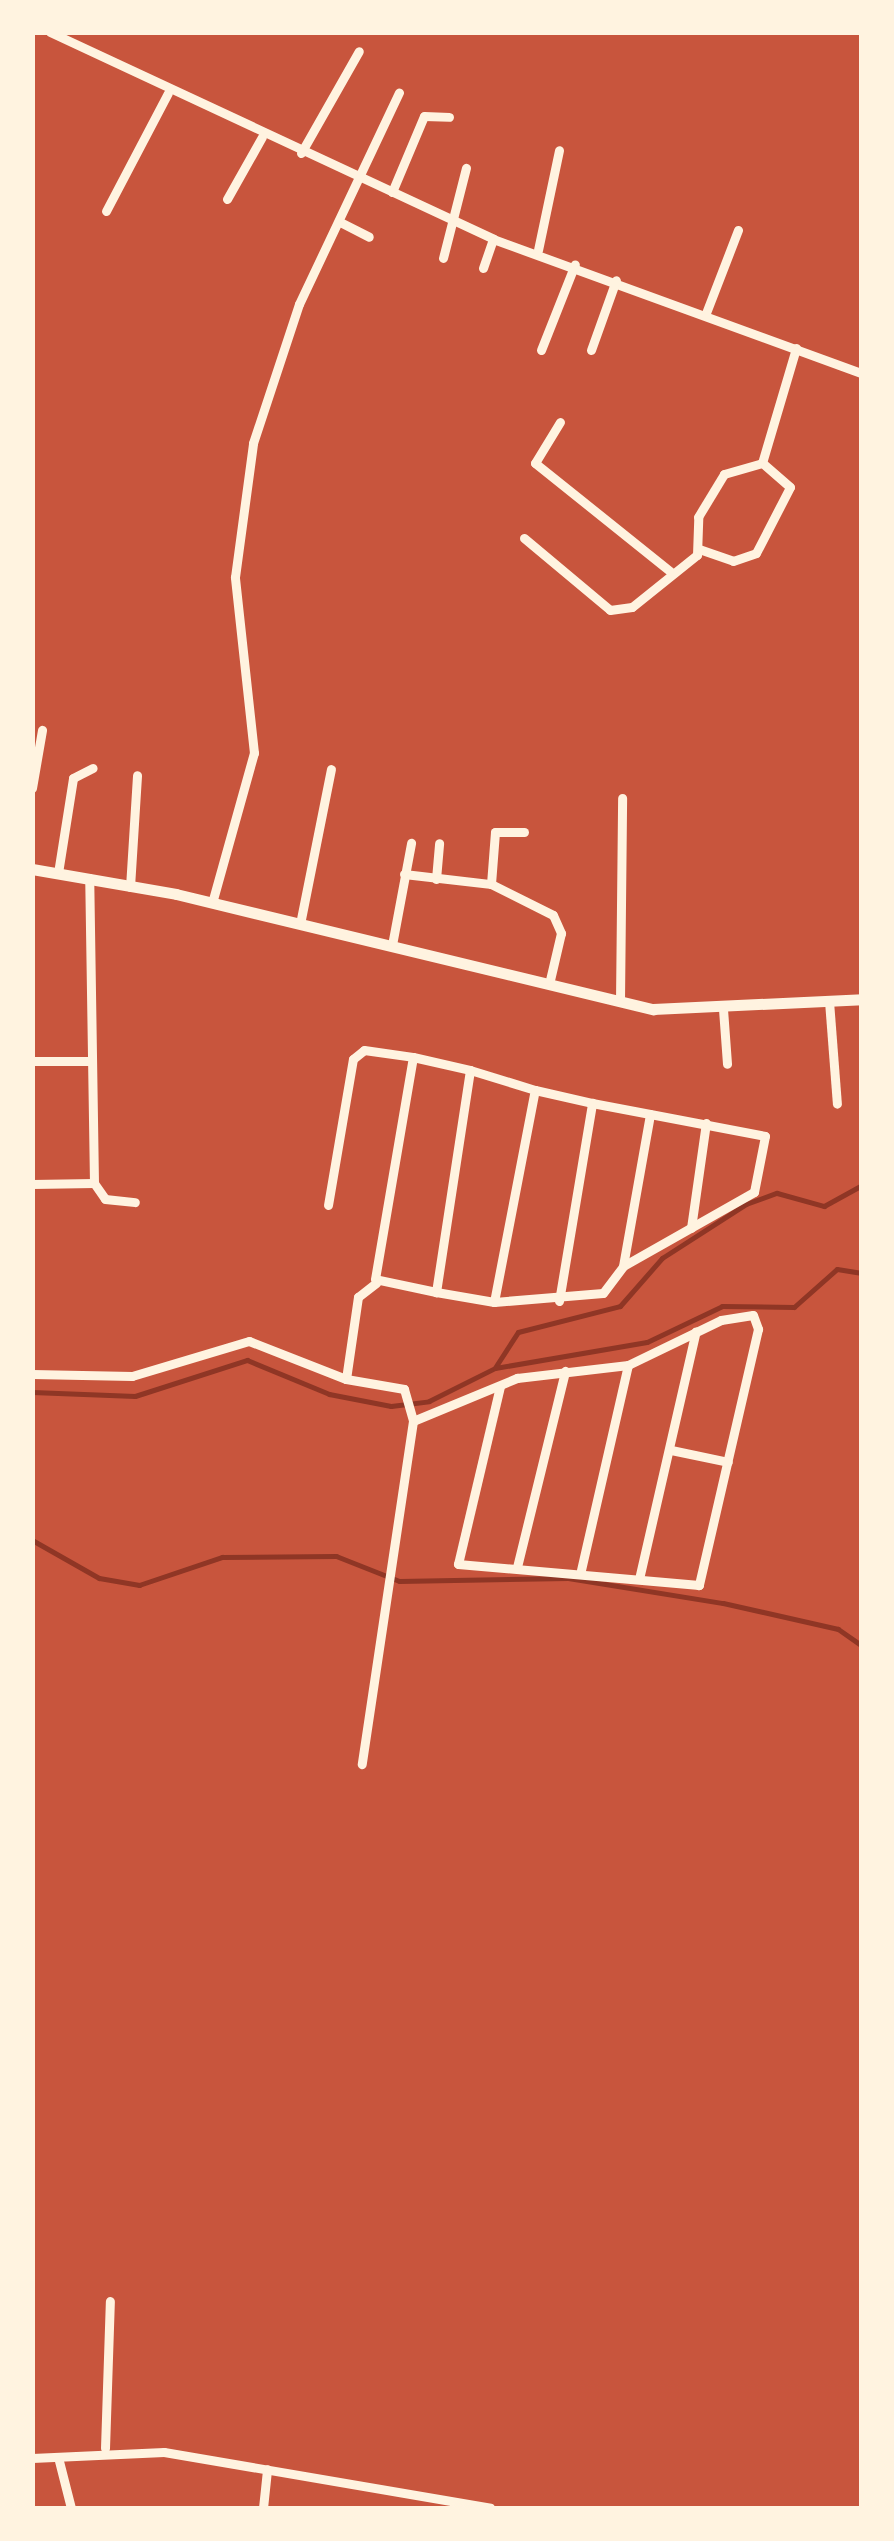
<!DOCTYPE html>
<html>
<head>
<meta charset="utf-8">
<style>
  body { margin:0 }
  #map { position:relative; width:894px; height:2541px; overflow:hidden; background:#c8553d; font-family:"PT Serif",serif }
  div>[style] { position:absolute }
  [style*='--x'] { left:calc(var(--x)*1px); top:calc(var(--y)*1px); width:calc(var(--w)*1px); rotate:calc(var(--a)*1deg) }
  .stream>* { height:5px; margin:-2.5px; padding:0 2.5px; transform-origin:2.5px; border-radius:2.5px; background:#8f3625 }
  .minor>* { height:9px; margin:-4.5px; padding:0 4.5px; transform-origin:4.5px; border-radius:4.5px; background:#fff3e0 }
  .tertiary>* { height:11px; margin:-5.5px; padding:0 5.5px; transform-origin:5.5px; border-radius:5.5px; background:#fff3e0 }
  span { translate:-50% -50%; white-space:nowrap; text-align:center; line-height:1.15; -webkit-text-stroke:10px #fff3e0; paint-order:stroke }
  .frame { position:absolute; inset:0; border:35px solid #fff3e0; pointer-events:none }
</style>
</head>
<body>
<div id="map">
  <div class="stream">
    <i style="--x:496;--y:1366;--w:40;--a:-57.1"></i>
    <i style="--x:518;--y:1332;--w:105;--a:-14.3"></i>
    <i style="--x:620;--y:1306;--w:64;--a:-48.8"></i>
    <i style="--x:662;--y:1258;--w:100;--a:-32.7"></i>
    <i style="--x:746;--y:1204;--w:33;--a:-20"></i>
    <i style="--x:777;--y:1193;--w:49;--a:15.5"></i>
    <i style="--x:824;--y:1206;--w:43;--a:-28.9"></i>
    <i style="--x:32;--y:1392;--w:103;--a:2.2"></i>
    <i style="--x:135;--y:1396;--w:118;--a:-17.8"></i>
    <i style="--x:247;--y:1360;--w:89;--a:22.5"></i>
    <i style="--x:329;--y:1394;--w:63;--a:11"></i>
    <i style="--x:391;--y:1406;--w:38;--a:-7"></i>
    <i style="--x:429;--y:1401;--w:74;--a:-26.6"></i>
    <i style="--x:495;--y:1368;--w:154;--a:-9.7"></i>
    <i style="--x:647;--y:1342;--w:83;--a:-25.6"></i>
    <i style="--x:722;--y:1306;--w:72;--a:0.8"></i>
    <i style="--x:794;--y:1307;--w:57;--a:-41.5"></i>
    <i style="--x:837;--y:1269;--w:25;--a:9"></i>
    <i style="--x:32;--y:1540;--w:77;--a:29.6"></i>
    <i style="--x:99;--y:1578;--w:41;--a:9.9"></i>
    <i style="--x:139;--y:1585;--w:88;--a:-18.6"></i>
    <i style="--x:222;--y:1557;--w:114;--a:-0.5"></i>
    <i style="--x:336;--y:1556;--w:68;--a:21.6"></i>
    <i style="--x:399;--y:1581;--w:169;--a:-1"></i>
    <i style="--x:568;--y:1578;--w:157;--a:9.2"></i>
    <i style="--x:723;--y:1603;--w:118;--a:12.7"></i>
    <i style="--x:838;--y:1629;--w:29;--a:35"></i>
  </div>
  <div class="minor">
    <i style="--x:50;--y:32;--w:489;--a:25"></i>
    <i style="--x:493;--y:239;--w:393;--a:20"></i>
    <i style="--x:301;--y:153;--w:117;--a:-60.4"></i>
    <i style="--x:392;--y:192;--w:82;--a:-67.2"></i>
    <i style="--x:424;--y:116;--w:25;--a:2"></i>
    <i style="--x:227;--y:199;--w:71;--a:-60.6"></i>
    <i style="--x:106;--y:211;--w:133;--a:-62.3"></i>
    <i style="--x:342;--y:223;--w:30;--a:27"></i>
    <i style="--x:538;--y:250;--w:102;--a:-78.1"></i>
    <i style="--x:443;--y:258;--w:93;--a:-75.7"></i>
    <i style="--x:483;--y:268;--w:31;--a:-71"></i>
    <i style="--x:706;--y:313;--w:89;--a:-68.9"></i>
    <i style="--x:541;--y:350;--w:92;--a:-68.4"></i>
    <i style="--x:591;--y:350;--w:74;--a:-70.3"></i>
    <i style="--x:560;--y:422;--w:48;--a:121.4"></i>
    <i style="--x:535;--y:463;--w:173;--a:38.7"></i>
    <i style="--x:524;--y:538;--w:112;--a:39.9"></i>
    <i style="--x:610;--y:610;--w:22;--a:-8"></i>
    <i style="--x:632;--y:607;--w:83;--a:-38.7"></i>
    <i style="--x:697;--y:555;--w:38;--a:-88"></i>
    <i style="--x:698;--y:517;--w:50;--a:-58.8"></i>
    <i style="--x:724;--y:474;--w:40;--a:-16"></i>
    <i style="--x:762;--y:463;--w:120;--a:-73.5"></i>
    <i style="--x:699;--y:549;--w:36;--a:19"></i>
    <i style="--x:733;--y:561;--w:24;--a:-19"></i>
    <i style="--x:756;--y:553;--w:74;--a:-62.7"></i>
    <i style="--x:790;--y:487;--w:37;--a:-139"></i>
    <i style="--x:32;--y:788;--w:59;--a:-80.2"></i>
    <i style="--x:58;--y:873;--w:96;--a:-81"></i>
    <i style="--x:73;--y:778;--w:22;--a:-27"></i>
    <i style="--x:404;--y:874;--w:88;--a:6.6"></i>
    <i style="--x:491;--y:884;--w:69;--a:26.6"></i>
    <i style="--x:553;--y:915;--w:20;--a:66"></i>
    <i style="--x:561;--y:933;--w:52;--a:103.2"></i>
    <i style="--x:436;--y:879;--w:36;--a:-85"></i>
    <i style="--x:491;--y:884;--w:52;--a:-85.6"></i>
    <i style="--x:495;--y:832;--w:29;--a:0"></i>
    <i style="--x:130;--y:887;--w:112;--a:-86.4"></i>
    <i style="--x:212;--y:903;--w:156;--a:-74.4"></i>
    <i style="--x:254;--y:753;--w:177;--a:-96.2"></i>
    <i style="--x:235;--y:577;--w:135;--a:-82.3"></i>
    <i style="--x:253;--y:443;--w:146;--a:-71.7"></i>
    <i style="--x:299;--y:304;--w:234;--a:-64.7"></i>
    <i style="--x:300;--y:924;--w:158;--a:-78.7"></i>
    <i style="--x:392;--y:945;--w:104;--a:-79.4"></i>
    <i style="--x:620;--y:1001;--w:203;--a:-89.4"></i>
    <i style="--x:829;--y:1001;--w:103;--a:85.6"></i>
    <i style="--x:723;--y:1009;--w:55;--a:85.8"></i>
    <i style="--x:32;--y:1061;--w:58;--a:0"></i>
    <i style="--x:535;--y:1090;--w:68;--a:-162.9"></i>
    <i style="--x:470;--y:1070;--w:225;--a:98.7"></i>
    <i style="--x:436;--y:1292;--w:59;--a:9.8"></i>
    <i style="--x:494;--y:1302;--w:109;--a:-4.7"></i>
    <i style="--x:603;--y:1293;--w:34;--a:-53"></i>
    <i style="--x:623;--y:1266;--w:154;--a:-79.9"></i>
    <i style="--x:650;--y:1114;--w:117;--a:10.8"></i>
    <i style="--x:765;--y:1136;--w:57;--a:101.1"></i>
    <i style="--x:754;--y:1192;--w:150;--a:150.5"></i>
    <i style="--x:94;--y:1183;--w:19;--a:55"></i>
    <i style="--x:105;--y:1199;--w:30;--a:6"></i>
    <i style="--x:32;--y:1184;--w:62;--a:-0.9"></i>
    <i style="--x:94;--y:1183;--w:305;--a:-90.9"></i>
    <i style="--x:328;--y:1205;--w:148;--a:-80.3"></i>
    <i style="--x:353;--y:1059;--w:14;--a:-39"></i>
    <i style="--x:364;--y:1050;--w:49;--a:8.1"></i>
    <i style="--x:691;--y:1228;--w:106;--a:-81.9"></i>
    <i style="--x:436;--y:1292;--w:62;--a:-168"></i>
    <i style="--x:375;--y:1279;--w:225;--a:-80.3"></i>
    <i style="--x:413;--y:1057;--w:58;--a:12.8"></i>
    <i style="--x:559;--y:1301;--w:201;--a:-80.5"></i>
    <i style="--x:592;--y:1103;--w:59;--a:10.7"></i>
    <i style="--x:494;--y:1302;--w:216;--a:-79.1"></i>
    <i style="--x:535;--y:1090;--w:58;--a:12.8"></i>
    <i style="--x:32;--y:1374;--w:100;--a:1.1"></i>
    <i style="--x:132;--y:1376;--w:122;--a:-16.7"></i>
    <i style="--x:249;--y:1341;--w:104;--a:21.4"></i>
    <i style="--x:346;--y:1379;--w:59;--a:9.8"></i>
    <i style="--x:404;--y:1389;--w:33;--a:74"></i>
    <i style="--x:413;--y:1421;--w:347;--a:98.5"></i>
    <i style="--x:346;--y:1379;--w:83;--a:-81.7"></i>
    <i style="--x:358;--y:1297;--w:23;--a:-38"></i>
    <i style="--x:413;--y:1421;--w:113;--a:-22.5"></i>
    <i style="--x:517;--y:1378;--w:112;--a:-6.7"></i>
    <i style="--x:628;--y:1365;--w:103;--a:-25.8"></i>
    <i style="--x:721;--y:1320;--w:32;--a:-9"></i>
    <i style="--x:753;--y:1315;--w:15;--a:70"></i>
    <i style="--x:758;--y:1329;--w:263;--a:103"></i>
    <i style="--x:699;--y:1585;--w:242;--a:-175"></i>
    <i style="--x:458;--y:1564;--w:183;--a:-76.7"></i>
    <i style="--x:671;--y:1450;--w:58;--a:11.9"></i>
    <i style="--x:517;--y:1567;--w:202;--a:-76.2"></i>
    <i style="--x:581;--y:1570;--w:210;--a:-77.1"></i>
    <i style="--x:639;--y:1579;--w:254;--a:-77.1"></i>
    <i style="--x:105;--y:2448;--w:147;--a:-88.1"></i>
    <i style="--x:58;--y:2457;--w:53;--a:75.7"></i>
    <i style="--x:32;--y:2458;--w:132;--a:-2.6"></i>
    <i style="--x:164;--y:2452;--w:331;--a:9.7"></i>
    <i style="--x:263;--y:2508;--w:39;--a:-84"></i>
  </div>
  <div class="tertiary">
    <i style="--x:32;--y:869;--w:146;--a:9.8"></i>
    <i style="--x:176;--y:894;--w:491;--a:13.6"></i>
    <i style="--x:653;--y:1009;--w:209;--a:-2.7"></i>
  </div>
  <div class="frame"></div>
</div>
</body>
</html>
